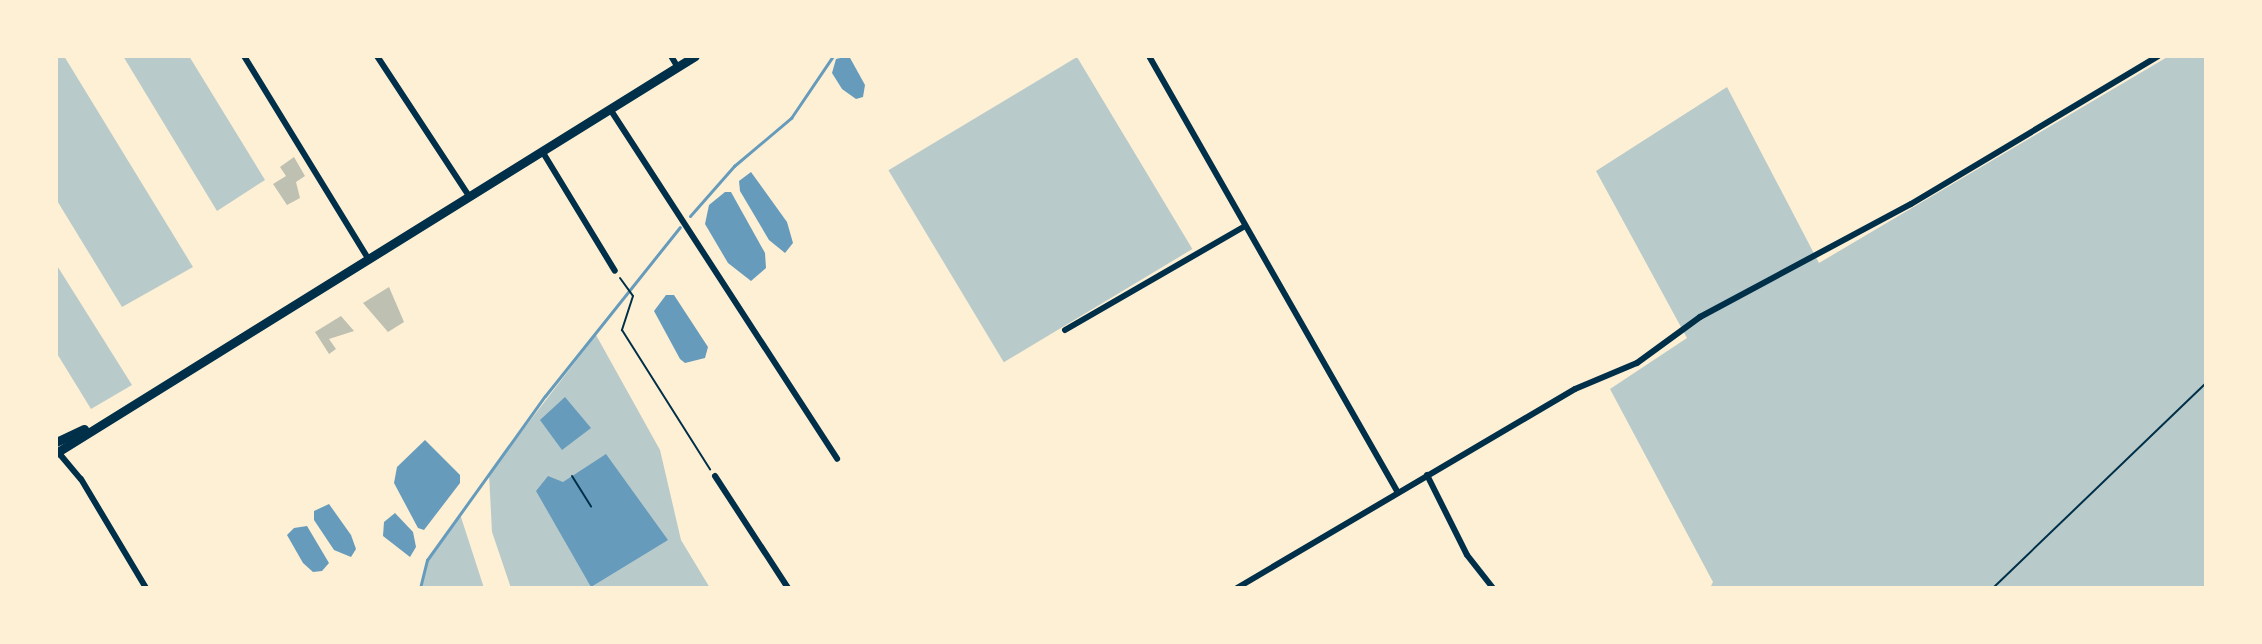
<!DOCTYPE html>
<html>
<head>
<meta charset="utf-8">
<style>
  body { margin:0 }
  #map { position:relative; width:2262px; height:644px; overflow:hidden; background:#fdf0d5; font-family:"Golos Text",sans-serif }
  div>[style] { position:absolute }
  [style*='--x'] { left:calc(var(--x)*1px); top:calc(var(--y)*1px); width:calc(var(--w)*1px); rotate:calc(var(--a)*1deg) }
  .green>* { inset:0; background:#b9caca; transform-origin:0 0 }
  .water>* { inset:0; background:#669bbc }
  .stream>* { height:3px; margin:-1.5px; padding:0 1.5px; transform-origin:1.5px; border-radius:1.5px; background:#669bbc }
  .building>* { inset:0; background:#bec0b2 }
  .path>* { height:2px; margin:-1px; padding:0 1px; transform-origin:1px; border-radius:1px; background:#003049 }
  .minor>* { height:6px; margin:-3px; padding:0 3px; transform-origin:3px; border-radius:3px; background:#003049 }
  .secondary>* { height:9px; margin:-4.5px; padding:0 4.5px; transform-origin:4.5px; border-radius:4.5px; background:#003049 }
  span { translate:-50% -50%; white-space:nowrap; text-align:center; line-height:1.15; -webkit-text-stroke:7px #fdf0d5; paint-order:stroke }
  .frame { position:absolute; inset:0; border:58px solid #fdf0d5; pointer-events:none }
</style>
</head>
<body>
<div id="map">
  <div class="green">
    <i style="clip-path:polygon(56px 56px,64px 56px,193px 267px,122px 307px,56px 199px)"></i>
    <i style="clip-path:polygon(123px 56px,189px 56px,265px 180px,217px 211px)"></i>
    <i style="clip-path:polygon(2169px 56px,2206px 56px,2206px 588px,1710px 588px,1713px 582px,1610px 389px,1687px 338px,1596px 171px,1727px 87px,1819px 263px)"></i>
    <i style="left:1077px;top:57px;width:224px;height:220px;rotate:59deg"></i>
    <i style="clip-path:polygon(56px 264px,132px 385px,91px 409px,56px 352px)"></i>
    <i style="clip-path:polygon(596px 335px,660px 450px,681px 540px,710px 588px,511px 588px,492px 532px,489px 474px)"></i>
    <i style="clip-path:polygon(460px 514px,484px 588px,420px 588px,427px 560px)"></i>
  </div>
  <div class="water">
    <i style="clip-path:polygon(849px 56px,865px 85px,863px 97px,856px 99px,842px 89px,832px 73px,836px 59px)"></i>
    <i style="clip-path:polygon(751px 172px,787px 222px,793px 243px,785px 253px,769px 240px,740px 191px,739px 181px)"></i>
    <i style="clip-path:polygon(725px 192px,731px 192px,765px 253px,766px 268px,751px 281px,728px 263px,705px 224px,709px 205px)"></i>
    <i style="clip-path:polygon(666px 295px,674px 295px,708px 347px,705px 358px,685px 363px,680px 359px,654px 311px)"></i>
    <i style="clip-path:polygon(565px 397px,591px 428px,562px 450px,540px 420px)"></i>
    <i style="clip-path:polygon(425px 440px,460px 475px,460px 483px,424px 530px,418px 528px,394px 483px,397px 467px)"></i>
    <i style="clip-path:polygon(606px 454px,668px 540px,591px 587px,536px 491px,548px 476px,563px 482px)"></i>
    <i style="clip-path:polygon(329px 504px,351px 535px,356px 549px,351px 557px,334px 550px,314px 520px,314px 511px)"></i>
    <i style="clip-path:polygon(395px 513px,413px 532px,416px 547px,410px 557px,383px 536px,384px 522px)"></i>
    <i style="clip-path:polygon(307px 526px,329px 563px,322px 571px,313px 572px,303px 563px,287px 535px,294px 528px)"></i>
  </div>
  <div class="stream">
    <i style="--x:690;--y:216;--w:67;--a:-48.7"></i>
    <i style="--x:734;--y:166;--w:75;--a:-40.1"></i>
    <i style="--x:791;--y:118;--w:75;--a:-55.9"></i>
    <i style="--x:420;--y:588;--w:29;--a:-76"></i>
    <i style="--x:427;--y:560;--w:202;--a:-54.3"></i>
    <i style="--x:545;--y:396;--w:216;--a:-51.4"></i>
  </div>
  <div class="building">
    <i style="clip-path:polygon(294px 157px,305px 176px,296px 182px,300px 198px,287px 205px,273px 184px,286px 176px,280px 167px)"></i>
    <i style="clip-path:polygon(389px 287px,404px 322px,388px 332px,363px 303px)"></i>
    <i style="clip-path:polygon(341px 316px,354px 331px,329px 339px,336px 349px,329px 354px,315px 332px)"></i>
  </div>
  <div class="path">
    <i style="--x:620;--y:278;--w:22;--a:54"></i>
    <i style="--x:633;--y:296;--w:36;--a:108"></i>
    <i style="--x:622;--y:330;--w:165;--a:57.7"></i>
    <i style="--x:572;--y:476;--w:36;--a:58"></i>
    <i style="--x:1993;--y:588;--w:296;--a:-43.9"></i>
  </div>
  <div class="minor">
    <i style="--x:244;--y:56;--w:239;--a:58.5"></i>
    <i style="--x:377;--y:56;--w:168;--a:56.7"></i>
    <i style="--x:671;--y:56;--w:12;--a:59"></i>
    <i style="--x:1149;--y:56;--w:501;--a:60.31"></i>
    <i style="--x:610;--y:109;--w:417;--a:57"></i>
    <i style="--x:542;--y:151;--w:140;--a:58.7"></i>
    <i style="--x:1065;--y:330;--w:208;--a:-30"></i>
    <i style="--x:58;--y:452;--w:35;--a:50"></i>
    <i style="--x:81;--y:479;--w:127;--a:59.2"></i>
    <i style="--x:1427;--y:475;--w:89;--a:63.4"></i>
    <i style="--x:1467;--y:555;--w:42;--a:51.8"></i>
    <i style="--x:715;--y:476;--w:134;--a:56.9"></i>
    <i style="--x:1237;--y:588;--w:392;--a:-30.5"></i>
    <i style="--x:1575;--y:389;--w:67;--a:-22.8"></i>
    <i style="--x:1637;--y:363;--w:78;--a:-36.1"></i>
    <i style="--x:1700;--y:317;--w:239;--a:-28.2"></i>
    <i style="--x:1911;--y:204;--w:288;--a:-30.9"></i>
  </div>
  <div class="secondary">
    <i style="--x:56;--y:442;--w:31;--a:-25"></i>
    <i style="--x:56;--y:453;--w:752;--a:-31.85"></i>
  </div>
  <div class="frame"></div>
</div>
</body>
</html>
